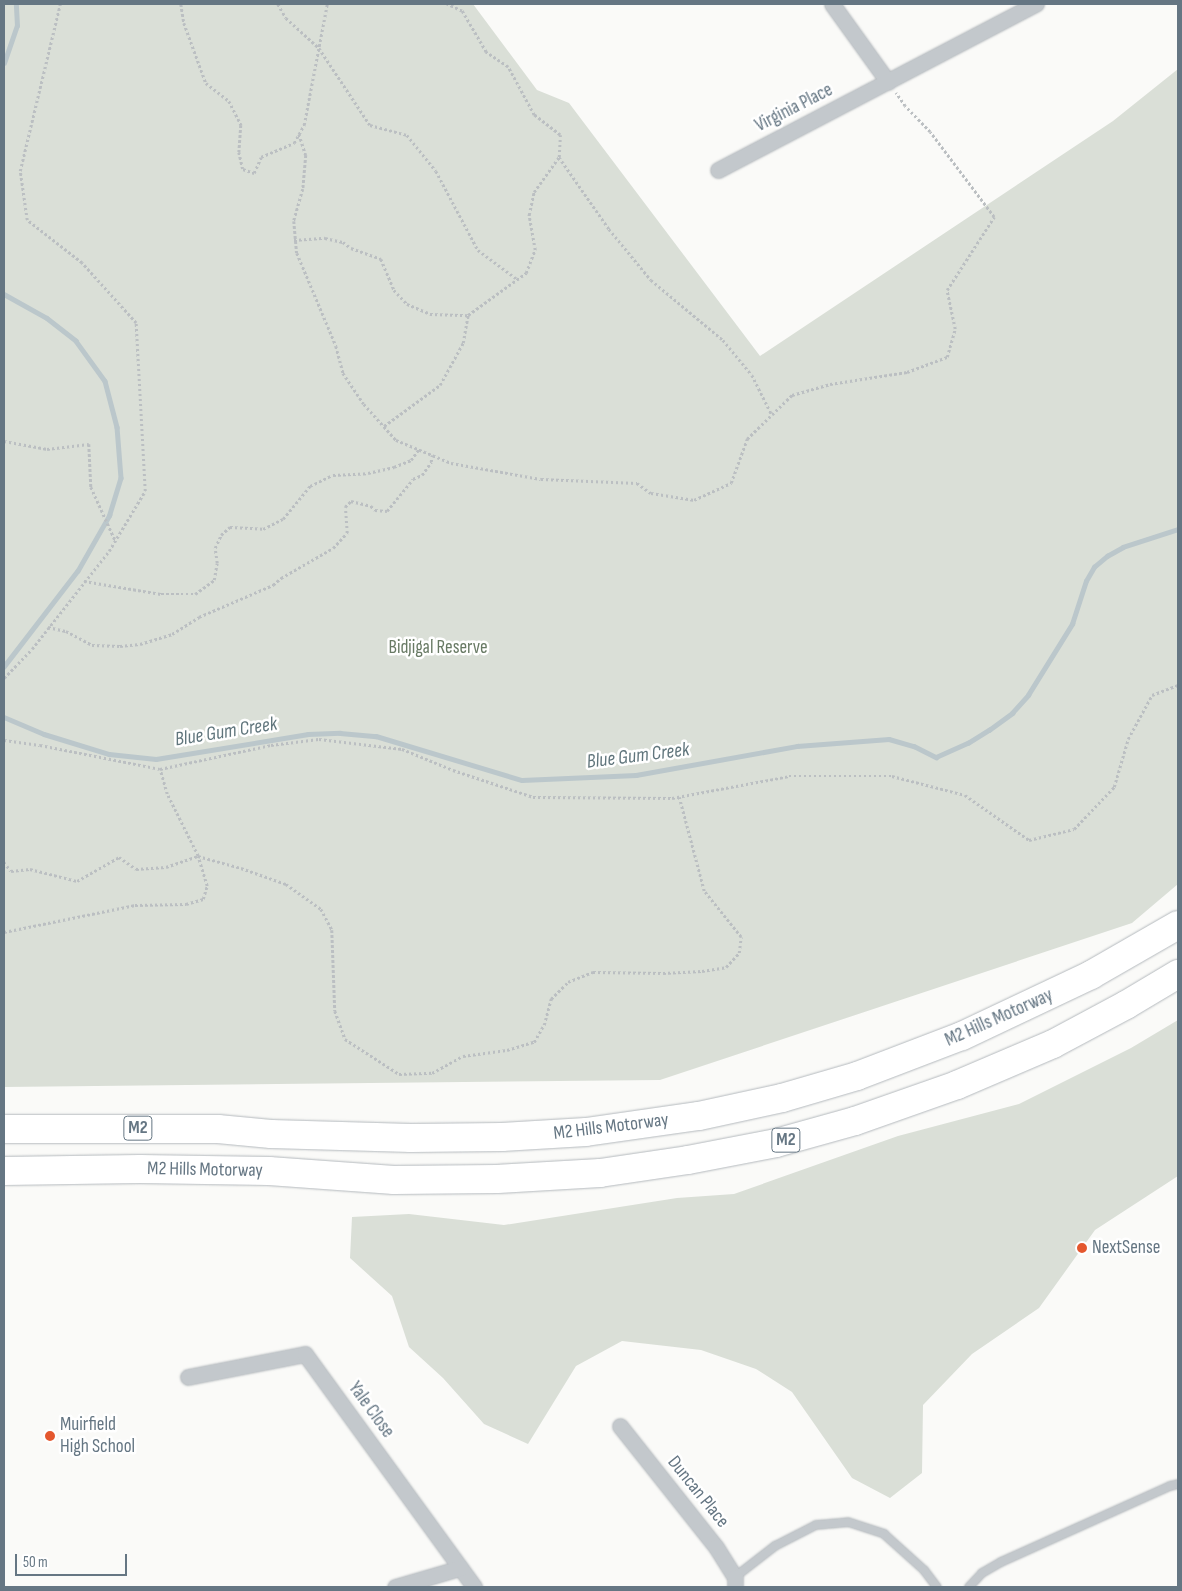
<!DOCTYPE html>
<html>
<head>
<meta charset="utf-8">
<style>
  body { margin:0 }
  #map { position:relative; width:1182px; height:1591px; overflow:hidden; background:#fafaf8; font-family:"Sofia Sans Condensed",sans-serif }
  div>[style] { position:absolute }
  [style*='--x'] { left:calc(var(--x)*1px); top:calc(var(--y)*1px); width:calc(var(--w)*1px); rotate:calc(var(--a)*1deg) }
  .green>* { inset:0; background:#dadfd7 }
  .stream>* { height:4.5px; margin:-2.25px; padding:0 2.25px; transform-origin:2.25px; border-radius:2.25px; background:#bbc7cb }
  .path>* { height:2.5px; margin-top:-1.25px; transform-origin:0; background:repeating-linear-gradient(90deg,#bbbfc2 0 2.5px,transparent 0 5px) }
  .roads { filter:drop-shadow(0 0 1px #b4b9bd) drop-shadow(0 0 1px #b4b9bd) }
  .lane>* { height:8px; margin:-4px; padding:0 4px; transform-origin:4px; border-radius:4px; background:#c3c8cc }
  .street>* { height:15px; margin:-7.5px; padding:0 7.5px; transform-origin:7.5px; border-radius:7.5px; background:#c3c8cc }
  .highway>* { height:28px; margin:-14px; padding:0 14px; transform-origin:14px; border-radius:14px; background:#fff }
  .dots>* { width:14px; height:14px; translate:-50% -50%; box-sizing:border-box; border:2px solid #fff; border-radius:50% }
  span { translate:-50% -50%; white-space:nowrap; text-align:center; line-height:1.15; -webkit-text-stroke:5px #fff; paint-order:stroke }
  .shield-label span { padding:1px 4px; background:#fff; border:1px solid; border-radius:4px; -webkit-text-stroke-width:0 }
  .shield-label { font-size:18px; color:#657683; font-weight:700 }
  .street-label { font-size:19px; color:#657683 }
  .park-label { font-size:19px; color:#687a64 }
  .poi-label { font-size:19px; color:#657683 }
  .left { translate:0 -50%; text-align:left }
  .water-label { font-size:20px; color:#60757c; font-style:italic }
  .frame { position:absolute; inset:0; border:5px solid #657683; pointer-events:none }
  .scale { position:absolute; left:15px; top:1554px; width:112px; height:22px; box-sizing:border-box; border:2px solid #657683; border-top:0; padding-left:6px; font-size:15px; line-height:18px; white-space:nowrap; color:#657683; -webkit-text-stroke:4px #fff; paint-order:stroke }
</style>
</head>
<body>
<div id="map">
  <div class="green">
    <i style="clip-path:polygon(4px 4px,473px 4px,537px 90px,569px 103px,760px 356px,1113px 121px,1178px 69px,1178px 884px,1132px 923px,660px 1080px,4px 1087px)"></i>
    <i style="clip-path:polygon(1178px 1020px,1178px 1176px,1095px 1230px,1039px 1308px,972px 1354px,923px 1405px,922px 1473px,890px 1498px,852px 1478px,792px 1392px,756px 1369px,701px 1350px,622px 1341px,576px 1366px,528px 1444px,484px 1424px,443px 1378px,409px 1347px,392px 1296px,350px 1258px,352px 1217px,409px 1214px,504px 1225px,677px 1198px,734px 1194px,898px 1136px,1019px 1104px,1131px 1048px)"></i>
  </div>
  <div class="stream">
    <i style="--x:4;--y:63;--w:39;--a:-71"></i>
    <i style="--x:17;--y:26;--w:22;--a:-93"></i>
    <i style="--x:4;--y:294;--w:49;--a:29.2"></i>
    <i style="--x:47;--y:318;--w:37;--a:38"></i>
    <i style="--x:76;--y:341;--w:49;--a:54.1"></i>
    <i style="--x:105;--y:381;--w:48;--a:75.4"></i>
    <i style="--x:117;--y:427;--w:51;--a:85.5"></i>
    <i style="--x:121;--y:478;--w:39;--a:107"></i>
    <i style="--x:110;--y:515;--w:64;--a:119.7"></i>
    <i style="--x:78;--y:571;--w:121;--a:127.6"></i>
    <i style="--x:4;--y:717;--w:43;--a:23"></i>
    <i style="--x:44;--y:734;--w:68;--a:17.1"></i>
    <i style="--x:109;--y:754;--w:47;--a:6.1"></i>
    <i style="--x:156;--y:759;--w:154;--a:-9.3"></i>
    <i style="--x:308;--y:734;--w:32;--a:-2"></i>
    <i style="--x:340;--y:733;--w:36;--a:5"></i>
    <i style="--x:376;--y:736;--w:152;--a:16.8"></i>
    <i style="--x:522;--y:780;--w:114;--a:-2.5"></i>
    <i style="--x:636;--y:775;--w:164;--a:-10.2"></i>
    <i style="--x:797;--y:746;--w:92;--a:-4.4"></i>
    <i style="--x:889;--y:739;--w:26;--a:16"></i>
    <i style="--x:914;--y:746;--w:25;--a:27"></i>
    <i style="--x:936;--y:757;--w:35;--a:-24"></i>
    <i style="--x:968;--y:743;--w:25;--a:-32"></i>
    <i style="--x:989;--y:730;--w:29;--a:-36"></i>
    <i style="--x:1012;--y:713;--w:24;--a:-48"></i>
    <i style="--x:1028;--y:695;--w:84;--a:-58.2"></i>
    <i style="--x:1072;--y:624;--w:45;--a:-72"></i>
    <i style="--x:1086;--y:581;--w:16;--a:-60"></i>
    <i style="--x:1094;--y:567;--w:17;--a:-40"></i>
    <i style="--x:1107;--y:556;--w:18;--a:-29"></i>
    <i style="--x:1123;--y:547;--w:58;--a:-18.1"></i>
  </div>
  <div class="path">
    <i style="--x:181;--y:4;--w:19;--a:81"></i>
    <i style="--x:184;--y:23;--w:64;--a:69.9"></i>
    <i style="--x:206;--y:83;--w:29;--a:38"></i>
    <i style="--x:229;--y:101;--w:27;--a:63"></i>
    <i style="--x:241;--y:125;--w:27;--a:94"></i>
    <i style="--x:239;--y:152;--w:17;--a:77"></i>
    <i style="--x:243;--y:169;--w:12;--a:20"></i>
    <i style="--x:254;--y:173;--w:17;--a:-66"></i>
    <i style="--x:261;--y:157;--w:36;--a:-23"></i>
    <i style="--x:294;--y:143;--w:21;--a:-61"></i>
    <i style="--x:304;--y:125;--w:123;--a:-79.2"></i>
    <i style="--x:278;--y:4;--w:16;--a:60"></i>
    <i style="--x:286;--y:18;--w:45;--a:42.3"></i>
    <i style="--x:319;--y:48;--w:92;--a:56.5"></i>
    <i style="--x:370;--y:125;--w:38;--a:15"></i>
    <i style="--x:407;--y:135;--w:46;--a:51.1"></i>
    <i style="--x:436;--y:171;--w:89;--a:62"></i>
    <i style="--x:478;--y:250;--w:49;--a:36.6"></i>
    <i style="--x:299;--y:134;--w:22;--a:72"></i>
    <i style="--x:306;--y:155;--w:34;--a:95"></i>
    <i style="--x:303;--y:189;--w:33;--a:106"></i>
    <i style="--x:294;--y:221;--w:32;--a:85"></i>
    <i style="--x:297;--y:253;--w:101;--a:67.2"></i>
    <i style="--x:336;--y:346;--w:28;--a:75"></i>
    <i style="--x:343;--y:373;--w:37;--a:56"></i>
    <i style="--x:364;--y:404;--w:48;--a:48.4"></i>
    <i style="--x:396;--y:440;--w:60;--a:22.7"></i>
    <i style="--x:451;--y:463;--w:91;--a:10.1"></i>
    <i style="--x:541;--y:479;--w:96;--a:2.4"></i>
    <i style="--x:637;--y:483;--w:17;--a:36"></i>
    <i style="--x:651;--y:493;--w:44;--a:9.2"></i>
    <i style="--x:694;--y:500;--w:41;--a:-24.7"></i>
    <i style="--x:731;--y:483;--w:47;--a:-70"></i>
    <i style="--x:747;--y:439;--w:63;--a:-44.4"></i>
    <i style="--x:792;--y:395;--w:40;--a:-16"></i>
    <i style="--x:830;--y:384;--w:78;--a:-8.9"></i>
    <i style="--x:907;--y:372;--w:43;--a:-20.6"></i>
    <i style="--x:947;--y:357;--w:29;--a:-74"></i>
    <i style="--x:955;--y:329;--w:40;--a:-102"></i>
    <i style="--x:947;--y:290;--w:87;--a:-57.2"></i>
    <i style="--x:994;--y:217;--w:106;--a:-127"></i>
    <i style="--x:930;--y:132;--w:36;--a:-134"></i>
    <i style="--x:905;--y:106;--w:16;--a:-125"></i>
    <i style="--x:559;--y:157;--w:88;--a:55.2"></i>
    <i style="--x:609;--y:229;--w:66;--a:50.5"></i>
    <i style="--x:651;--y:280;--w:94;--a:39.8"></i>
    <i style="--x:723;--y:340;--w:45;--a:50.4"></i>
    <i style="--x:752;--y:375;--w:45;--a:63.4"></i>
    <i style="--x:294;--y:240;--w:31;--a:-4"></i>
    <i style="--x:325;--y:238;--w:18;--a:13"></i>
    <i style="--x:343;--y:242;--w:10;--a:37"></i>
    <i style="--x:351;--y:248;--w:32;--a:20"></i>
    <i style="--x:381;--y:259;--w:34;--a:67"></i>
    <i style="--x:394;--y:290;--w:19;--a:47"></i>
    <i style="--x:407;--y:304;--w:25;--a:23"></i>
    <i style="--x:430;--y:314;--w:38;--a:2"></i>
    <i style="--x:384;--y:426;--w:69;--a:-36.2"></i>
    <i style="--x:440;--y:385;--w:48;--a:-61.3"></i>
    <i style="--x:463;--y:343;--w:28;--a:-80"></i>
    <i style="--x:468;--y:315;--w:72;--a:-35.9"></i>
    <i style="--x:526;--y:273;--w:25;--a:-69"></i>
    <i style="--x:535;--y:250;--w:36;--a:-100"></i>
    <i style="--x:529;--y:215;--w:24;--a:-78"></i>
    <i style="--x:534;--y:192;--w:43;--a:-54.5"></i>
    <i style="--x:559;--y:157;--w:22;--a:-87"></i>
    <i style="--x:560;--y:135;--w:33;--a:-142"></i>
    <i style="--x:534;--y:115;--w:55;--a:-118.4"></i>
    <i style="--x:508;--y:67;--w:27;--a:-146"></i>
    <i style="--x:486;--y:52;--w:48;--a:-120.3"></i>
    <i style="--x:462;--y:11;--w:17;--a:-155"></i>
    <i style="--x:4;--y:441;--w:44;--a:10.5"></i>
    <i style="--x:47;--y:449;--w:42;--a:-6.8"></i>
    <i style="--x:89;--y:444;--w:43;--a:87.3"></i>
    <i style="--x:91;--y:487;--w:58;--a:65.6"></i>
    <i style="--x:84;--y:581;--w:78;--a:9.6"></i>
    <i style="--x:161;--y:594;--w:34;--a:0"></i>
    <i style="--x:195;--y:594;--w:24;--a:-36"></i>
    <i style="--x:214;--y:580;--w:17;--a:-80"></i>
    <i style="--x:217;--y:563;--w:15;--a:-98"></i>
    <i style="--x:215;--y:548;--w:14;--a:-65"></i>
    <i style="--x:221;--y:535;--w:12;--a:-42"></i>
    <i style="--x:230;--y:527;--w:33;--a:3"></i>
    <i style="--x:263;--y:529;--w:22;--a:-27"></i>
    <i style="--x:283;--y:519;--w:43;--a:-50.7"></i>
    <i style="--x:310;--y:486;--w:25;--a:-26"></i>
    <i style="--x:333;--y:475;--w:35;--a:-3"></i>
    <i style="--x:368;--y:473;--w:27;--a:-13"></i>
    <i style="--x:394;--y:467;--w:18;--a:-22"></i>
    <i style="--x:411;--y:460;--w:14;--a:-54"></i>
    <i style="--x:48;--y:627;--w:18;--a:13"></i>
    <i style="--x:66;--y:631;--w:30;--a:28"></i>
    <i style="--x:92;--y:645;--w:28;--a:2"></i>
    <i style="--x:120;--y:646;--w:20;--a:-6"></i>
    <i style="--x:140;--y:644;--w:34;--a:-17"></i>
    <i style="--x:172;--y:634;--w:32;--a:-32"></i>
    <i style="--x:199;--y:617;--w:81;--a:-23.4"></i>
    <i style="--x:273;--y:585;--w:11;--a:-41"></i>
    <i style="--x:281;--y:578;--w:60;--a:-30"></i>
    <i style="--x:333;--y:548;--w:21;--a:-47"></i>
    <i style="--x:347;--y:533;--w:26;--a:-94"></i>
    <i style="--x:345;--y:507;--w:8;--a:-45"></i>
    <i style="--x:351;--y:501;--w:21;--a:14"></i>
    <i style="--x:371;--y:506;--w:6;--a:45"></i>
    <i style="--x:375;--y:510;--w:12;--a:5"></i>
    <i style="--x:387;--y:511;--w:41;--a:-50.9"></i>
    <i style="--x:413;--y:479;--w:10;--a:-24"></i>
    <i style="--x:422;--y:475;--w:16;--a:-55"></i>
    <i style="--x:431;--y:462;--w:7;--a:-82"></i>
    <i style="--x:4;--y:678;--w:40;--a:-46"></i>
    <i style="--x:32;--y:649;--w:125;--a:-51.8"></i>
    <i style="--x:109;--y:551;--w:70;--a:-59"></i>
    <i style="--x:145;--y:491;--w:168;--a:-93.1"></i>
    <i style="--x:136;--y:323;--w:81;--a:-132"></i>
    <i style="--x:82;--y:263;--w:70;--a:-142"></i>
    <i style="--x:27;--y:220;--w:49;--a:-98.1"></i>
    <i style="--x:20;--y:171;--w:172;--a:-76.5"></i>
    <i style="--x:4;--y:740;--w:36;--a:8"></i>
    <i style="--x:40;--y:745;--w:122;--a:11.3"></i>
    <i style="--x:160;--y:769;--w:114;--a:-12.2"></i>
    <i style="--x:271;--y:745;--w:48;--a:-7.1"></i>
    <i style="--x:319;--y:739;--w:84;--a:6.9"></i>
    <i style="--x:402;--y:749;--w:55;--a:22.4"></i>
    <i style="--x:453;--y:770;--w:84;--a:18.6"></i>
    <i style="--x:533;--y:797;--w:139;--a:0.4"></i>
    <i style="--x:672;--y:798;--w:119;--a:-10.6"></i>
    <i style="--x:789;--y:776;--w:103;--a:0"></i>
    <i style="--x:892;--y:776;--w:75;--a:14.6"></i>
    <i style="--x:965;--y:795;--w:78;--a:35.1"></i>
    <i style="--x:1029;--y:840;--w:46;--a:-13.7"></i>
    <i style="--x:1074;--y:829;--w:58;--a:-46.4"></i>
    <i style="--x:1114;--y:787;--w:50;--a:-73.7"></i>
    <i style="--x:1128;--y:739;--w:50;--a:-61.4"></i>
    <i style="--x:1152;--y:695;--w:28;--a:-21"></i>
    <i style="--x:4;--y:862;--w:11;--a:52"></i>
    <i style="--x:11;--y:871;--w:19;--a:-6"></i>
    <i style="--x:30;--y:869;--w:49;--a:14.3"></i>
    <i style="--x:77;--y:881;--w:48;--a:-29.7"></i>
    <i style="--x:119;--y:857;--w:21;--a:35"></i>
    <i style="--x:136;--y:869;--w:30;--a:-4"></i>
    <i style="--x:166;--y:867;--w:34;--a:-19"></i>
    <i style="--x:198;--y:856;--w:45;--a:15.6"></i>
    <i style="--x:241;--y:868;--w:48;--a:19.6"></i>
    <i style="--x:286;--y:884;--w:43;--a:35.5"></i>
    <i style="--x:321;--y:909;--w:24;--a:62"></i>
    <i style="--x:332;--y:930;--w:81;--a:87.9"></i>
    <i style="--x:335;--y:1011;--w:30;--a:70"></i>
    <i style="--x:345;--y:1039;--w:64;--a:32.9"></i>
    <i style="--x:399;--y:1074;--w:33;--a:-2"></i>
    <i style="--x:432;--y:1073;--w:35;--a:-29"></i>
    <i style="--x:463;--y:1056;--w:44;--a:-7.8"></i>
    <i style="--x:507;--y:1050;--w:28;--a:-17"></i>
    <i style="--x:534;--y:1042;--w:20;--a:-60"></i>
    <i style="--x:544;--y:1025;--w:27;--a:-75"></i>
    <i style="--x:551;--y:999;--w:24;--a:-45"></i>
    <i style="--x:568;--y:982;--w:27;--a:-22"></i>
    <i style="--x:593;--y:972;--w:70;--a:0.8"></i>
    <i style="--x:663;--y:973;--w:39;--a:-3"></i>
    <i style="--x:702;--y:971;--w:24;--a:-9"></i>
    <i style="--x:726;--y:967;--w:19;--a:-47"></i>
    <i style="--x:739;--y:953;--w:16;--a:-83"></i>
    <i style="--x:741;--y:937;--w:59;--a:-128.8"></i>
    <i style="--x:704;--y:891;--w:97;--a:-104.9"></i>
    <i style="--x:4;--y:932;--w:134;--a:-11.6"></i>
    <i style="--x:135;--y:905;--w:51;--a:-1.1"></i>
    <i style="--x:186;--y:904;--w:18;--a:-16"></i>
    <i style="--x:203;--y:899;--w:14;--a:-73"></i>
    <i style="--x:207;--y:886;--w:31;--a:-107"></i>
    <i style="--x:198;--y:856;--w:69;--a:-116.6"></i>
    <i style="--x:167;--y:794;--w:26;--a:-106"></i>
  </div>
  <div class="roads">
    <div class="lane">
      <i style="--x:735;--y:1577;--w:51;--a:-37.8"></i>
      <i style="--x:775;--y:1546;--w:46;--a:-27.1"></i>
      <i style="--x:816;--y:1525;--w:32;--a:-5"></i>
      <i style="--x:848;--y:1522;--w:38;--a:18"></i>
      <i style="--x:884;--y:1534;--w:54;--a:42"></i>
      <i style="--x:924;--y:1570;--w:21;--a:53"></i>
      <i style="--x:969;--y:1587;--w:19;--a:-47"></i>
      <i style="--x:982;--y:1573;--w:22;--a:-30"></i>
      <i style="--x:1001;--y:1562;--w:185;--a:-24.2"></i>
      <i style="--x:1170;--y:1486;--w:8;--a:-14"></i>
    </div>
    <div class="street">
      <i style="--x:832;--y:4;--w:96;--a:54.3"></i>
      <i style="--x:718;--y:170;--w:359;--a:-27.6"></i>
      <i style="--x:188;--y:1377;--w:119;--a:-11.1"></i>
      <i style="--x:305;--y:1354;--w:288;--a:54"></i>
      <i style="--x:620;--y:1426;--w:154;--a:51.6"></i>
      <i style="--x:716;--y:1547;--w:36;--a:58"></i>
      <i style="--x:735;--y:1577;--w:10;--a:90"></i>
      <i style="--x:395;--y:1587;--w:68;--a:-16.3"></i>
    </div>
    <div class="highway">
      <i style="--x:4;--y:1129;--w:214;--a:0"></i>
      <i style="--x:218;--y:1129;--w:53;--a:5.4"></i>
      <i style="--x:271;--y:1134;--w:140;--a:1.6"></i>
      <i style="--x:411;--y:1138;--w:91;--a:-0.6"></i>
      <i style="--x:502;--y:1137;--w:84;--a:-3.4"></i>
      <i style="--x:586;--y:1132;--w:114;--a:-8.1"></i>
      <i style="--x:699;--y:1116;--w:85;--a:-12.2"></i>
      <i style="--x:782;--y:1098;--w:78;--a:-16.3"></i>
      <i style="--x:857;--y:1076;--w:112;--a:-20.9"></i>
      <i style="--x:962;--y:1036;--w:143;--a:-25.3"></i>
      <i style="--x:1091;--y:975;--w:100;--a:-29.9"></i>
      <i style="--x:4;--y:1171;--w:136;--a:-0.8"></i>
      <i style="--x:140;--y:1169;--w:129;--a:0.9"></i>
      <i style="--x:269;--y:1171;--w:125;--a:4.1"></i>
      <i style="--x:394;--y:1180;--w:103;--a:-0.6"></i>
      <i style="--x:497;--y:1179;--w:103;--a:-3.3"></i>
      <i style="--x:600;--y:1173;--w:89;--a:-8.4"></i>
      <i style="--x:688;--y:1160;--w:90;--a:-10.9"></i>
      <i style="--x:776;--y:1143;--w:82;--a:-15.6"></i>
      <i style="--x:855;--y:1121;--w:108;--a:-19.4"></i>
      <i style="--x:957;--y:1085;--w:104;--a:-23.1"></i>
      <i style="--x:1053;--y:1044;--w:83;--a:-28.1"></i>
      <i style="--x:1126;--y:1005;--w:61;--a:-30.8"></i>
    </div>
  </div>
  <div class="dots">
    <i style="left:1082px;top:1248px;background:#e4572e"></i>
    <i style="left:50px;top:1436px;background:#e4572e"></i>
  </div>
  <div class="shield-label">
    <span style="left:138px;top:1128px">M2</span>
    <span style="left:786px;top:1140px">M2</span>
  </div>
  <div class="street-label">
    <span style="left:794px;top:108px;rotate:-27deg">Virginia Place</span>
    <span style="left:999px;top:1018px;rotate:-24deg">M2 Hills Motorway</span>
    <span style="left:611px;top:1127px;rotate:-7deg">M2 Hills Motorway</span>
    <span style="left:205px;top:1170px;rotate:1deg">M2 Hills Motorway</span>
    <span style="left:371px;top:1410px;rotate:54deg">Yale Close</span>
    <span style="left:698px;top:1492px;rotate:51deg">Duncan Place</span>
  </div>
  <div class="park-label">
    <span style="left:438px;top:648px">Bidjigal Reserve</span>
  </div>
  <div class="poi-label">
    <span class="left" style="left:1092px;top:1248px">NextSense</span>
    <span class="left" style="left:60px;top:1436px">Muirfield<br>High School</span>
  </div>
  <div class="water-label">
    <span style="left:226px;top:732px;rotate:-9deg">Blue Gum Creek</span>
    <span style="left:638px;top:756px;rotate:-7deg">Blue Gum Creek</span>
  </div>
  <div class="frame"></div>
  <div class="scale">50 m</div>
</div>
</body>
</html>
